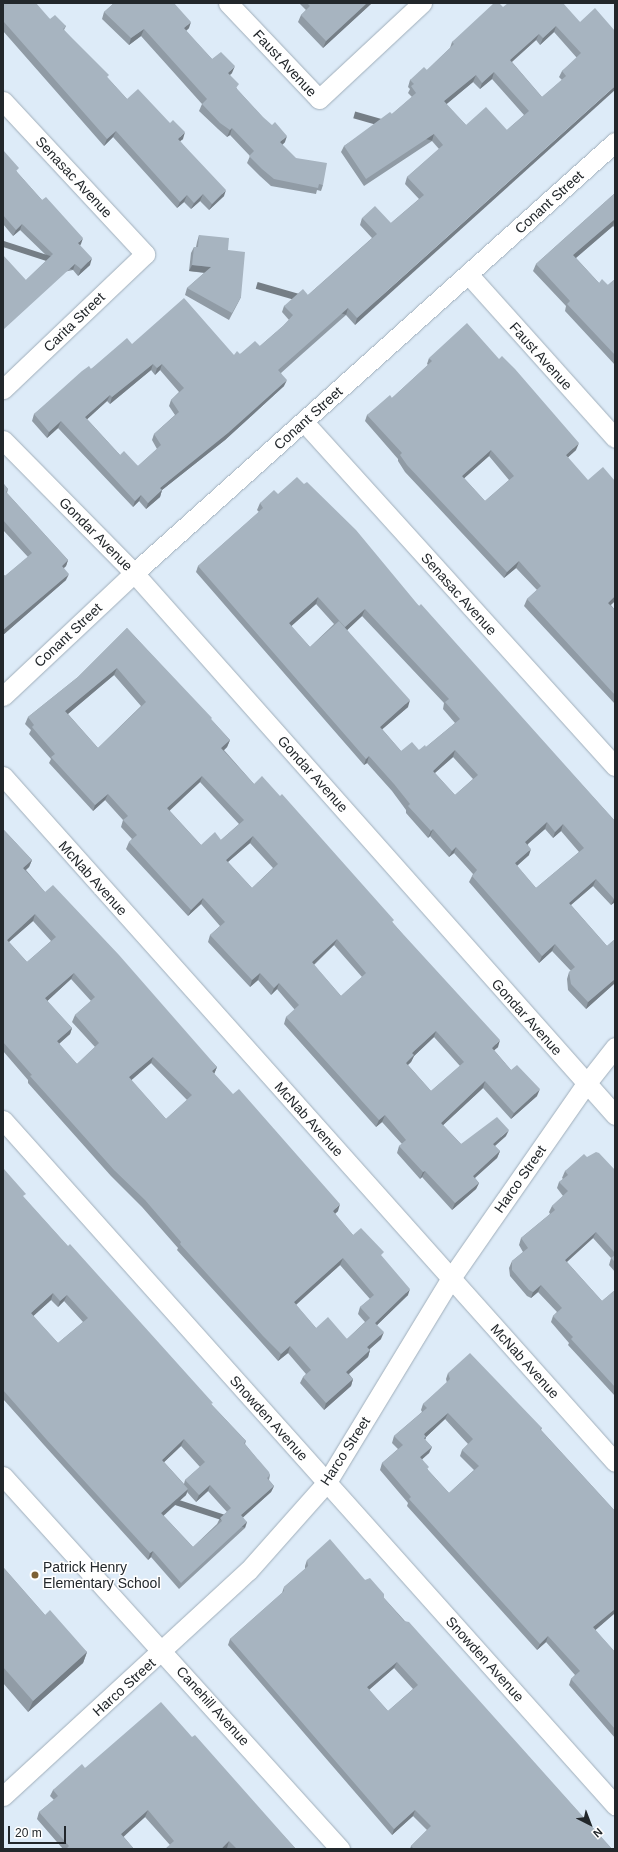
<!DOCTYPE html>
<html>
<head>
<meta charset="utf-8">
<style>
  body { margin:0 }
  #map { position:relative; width:618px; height:1852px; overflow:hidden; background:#ddebf8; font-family:Arial,sans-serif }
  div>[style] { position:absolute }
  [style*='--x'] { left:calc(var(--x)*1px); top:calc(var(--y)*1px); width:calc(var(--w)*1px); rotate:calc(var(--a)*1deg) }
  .roads { filter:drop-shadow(0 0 1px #a0aeba) drop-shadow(0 0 1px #a0aeba) }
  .minor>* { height:19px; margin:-9.5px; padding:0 9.5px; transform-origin:9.5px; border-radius:9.5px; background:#fff }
  .wall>* { inset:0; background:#909ba5 }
  .shaded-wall>* { inset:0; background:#757e86; transform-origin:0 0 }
  .building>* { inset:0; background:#a7b4c0 }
  .dots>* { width:11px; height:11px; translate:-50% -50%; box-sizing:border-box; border:2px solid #fff; border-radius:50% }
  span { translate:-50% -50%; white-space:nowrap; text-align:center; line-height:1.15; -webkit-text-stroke:3px #fff; paint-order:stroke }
  .street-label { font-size:14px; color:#22272b }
  .poi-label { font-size:14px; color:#22272b }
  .left { translate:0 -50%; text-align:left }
  .frame { position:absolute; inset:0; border:4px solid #22272b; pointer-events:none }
  .north { position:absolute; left:570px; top:1804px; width:40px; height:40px; -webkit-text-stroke:3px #fff; paint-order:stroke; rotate:138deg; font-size:11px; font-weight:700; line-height:16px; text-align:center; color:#22272b }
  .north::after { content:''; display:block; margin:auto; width:14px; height:18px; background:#22272b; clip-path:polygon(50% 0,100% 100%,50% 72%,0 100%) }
  .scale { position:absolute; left:8px; top:1826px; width:58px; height:18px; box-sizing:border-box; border:2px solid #22272b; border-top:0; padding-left:5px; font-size:12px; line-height:14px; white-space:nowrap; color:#22272b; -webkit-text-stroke:3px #fff; paint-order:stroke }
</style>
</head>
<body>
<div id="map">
  <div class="roads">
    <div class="minor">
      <i style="--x:228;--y:3;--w:132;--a:46.5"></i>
      <i style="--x:319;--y:99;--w:141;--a:-43"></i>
      <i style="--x:3;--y:101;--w:209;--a:47.1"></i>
      <i style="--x:145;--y:254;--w:196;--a:136.4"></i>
      <i style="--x:468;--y:274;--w:220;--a:48.1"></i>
      <i style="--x:304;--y:422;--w:464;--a:47.9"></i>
      <i style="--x:3;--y:440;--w:187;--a:45.4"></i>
      <i style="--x:134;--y:573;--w:725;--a:48.41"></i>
      <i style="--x:3;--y:696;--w:180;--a:-43.2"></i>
      <i style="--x:134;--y:573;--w:646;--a:-41.86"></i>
      <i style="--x:3;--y:776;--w:919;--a:48.26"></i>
      <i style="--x:3;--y:1120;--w:919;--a:48.22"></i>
      <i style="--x:3;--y:1476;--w:503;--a:47.9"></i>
      <i style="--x:3;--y:1796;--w:333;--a:-42.6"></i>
      <i style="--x:248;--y:1571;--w:119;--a:-48.4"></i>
      <i style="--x:327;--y:1482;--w:239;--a:-58.7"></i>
      <i style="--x:451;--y:1278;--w:236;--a:-55.2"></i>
      <i style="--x:586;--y:1084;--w:47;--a:-51.9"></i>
    </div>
  </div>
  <div class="wall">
    <i style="clip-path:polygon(3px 3px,50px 19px,66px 26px,64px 30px,127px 99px,183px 139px,180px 141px,224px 196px,209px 210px,200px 201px,191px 209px,184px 202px,177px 208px,113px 137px,104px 146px,3px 31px)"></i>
    <i style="clip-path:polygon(112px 3px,174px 3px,189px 28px,186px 31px,212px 59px,232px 73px,230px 75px,237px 89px,285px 142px,282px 145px,323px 185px,321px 191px,317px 190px,316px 194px,271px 186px,260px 176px,247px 163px,250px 156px,230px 135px,227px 137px,218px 129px,199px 111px,202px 104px,141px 36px,129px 45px,102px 19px,104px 12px,113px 4px)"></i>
    <i style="clip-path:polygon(299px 3px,372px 3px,323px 48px,298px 22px,301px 15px,306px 10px)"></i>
    <i style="clip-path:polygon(evenodd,503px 7px,580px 22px,615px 31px,355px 325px,346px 315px,301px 355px,281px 373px,284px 386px,225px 440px,162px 490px,160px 497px,146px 509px,139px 501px,133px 507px,58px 428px,47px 438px,32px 421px,34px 414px,91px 369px,132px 344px,234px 355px,240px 354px,260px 346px,283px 326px,289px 320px,282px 312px,284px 306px,308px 295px,372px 238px,360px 225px,362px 218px,391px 223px,419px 199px,405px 184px,407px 177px,439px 149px,432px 141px,364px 186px,341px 152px,344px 146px,392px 114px,412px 97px,408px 93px,410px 89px,408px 87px,410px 80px,427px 70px,450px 48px,452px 42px,503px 7px,554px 32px,577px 58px,562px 71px,559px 77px,562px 80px,542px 97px,512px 62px,536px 40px,540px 45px,554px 32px,503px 7px,492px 79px,524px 115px,507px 130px,466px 125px,446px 104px,473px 82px,480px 89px,492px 79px,503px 7px,151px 370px,155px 375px,160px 370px,179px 392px,171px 400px,169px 406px,175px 415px,154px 434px,152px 440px,157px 449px,138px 466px,120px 455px,87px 419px,107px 401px,110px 404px,151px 370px)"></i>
    <i style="clip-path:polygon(3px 150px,17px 172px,81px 244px,80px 245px,90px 265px,78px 276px,73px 270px,26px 280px,49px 258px,20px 230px,13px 236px,3px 224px)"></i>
    <i style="clip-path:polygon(615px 193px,615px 228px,613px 226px,576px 258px,599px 283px,608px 285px,615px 279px,615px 365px,565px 311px,566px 306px,533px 271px,536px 264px)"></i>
    <i style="clip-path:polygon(199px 235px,228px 250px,241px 297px,238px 303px,229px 320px,185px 295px,187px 288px,204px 273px,189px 271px,191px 253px,194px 247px,196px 247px,197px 242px)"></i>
    <i style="clip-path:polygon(evenodd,429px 358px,576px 450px,568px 457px,615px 601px,611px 605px,615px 610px,615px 704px,524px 606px,527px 599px,537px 590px,516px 568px,504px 578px,405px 472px,398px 461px,398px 459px,365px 421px,367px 415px,392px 398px,428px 365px,427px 364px,429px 358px,489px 456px,509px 480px,485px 501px,464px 478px,489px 456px)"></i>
    <i style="clip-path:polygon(3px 483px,8px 489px,7px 493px,68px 560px,66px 566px,64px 568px,66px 580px,3px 635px,3px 574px,5px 576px,28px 557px,3px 530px)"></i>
    <i style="clip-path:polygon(evenodd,278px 494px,419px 606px,615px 821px,615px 902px,611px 905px,593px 886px,571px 905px,607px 946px,615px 939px,615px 983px,586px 1009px,568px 990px,567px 979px,569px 972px,571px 971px,552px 951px,539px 963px,469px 882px,473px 874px,454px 853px,449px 857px,430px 836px,428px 838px,406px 813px,406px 810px,392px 791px,367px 763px,364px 765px,196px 572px,198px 566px,259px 512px,257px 510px,260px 503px,278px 494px,316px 604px,334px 624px,310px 647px,291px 626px,316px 604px,278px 494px,362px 616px,444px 703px,443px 709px,455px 723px,426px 747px,419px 750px,401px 751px,382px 729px,408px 707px,347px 630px,362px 616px,278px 494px,453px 757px,473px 779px,455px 795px,435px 773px,453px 757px,278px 494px,545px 829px,553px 838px,561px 831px,579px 852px,536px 888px,517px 866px,529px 855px,528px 844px,545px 829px)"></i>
    <i style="clip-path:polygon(evenodd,127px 628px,230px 740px,227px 747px,224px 750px,254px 784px,393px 923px,498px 1047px,494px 1050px,511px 1070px,537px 1096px,511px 1119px,483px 1088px,443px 1125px,461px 1144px,506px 1136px,495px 1146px,500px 1151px,497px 1158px,475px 1178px,479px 1183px,476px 1189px,452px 1210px,422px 1177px,420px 1179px,397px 1153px,399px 1146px,402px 1144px,382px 1122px,376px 1127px,284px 1024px,286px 1017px,295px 1010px,277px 989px,271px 995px,258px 980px,250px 987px,208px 942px,210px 935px,220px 926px,201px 904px,188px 916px,126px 849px,129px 842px,132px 839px,121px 827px,123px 820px,105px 800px,93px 811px,49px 763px,51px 759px,29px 734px,31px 730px,25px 724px,28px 717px,78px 677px,127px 628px,114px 675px,141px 706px,98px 748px,68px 714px,114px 675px,127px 628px,200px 782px,239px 824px,221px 840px,201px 845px,169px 810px,200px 782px,127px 628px,250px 843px,273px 868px,252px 888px,228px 862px,250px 843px,127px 628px,334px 945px,362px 977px,341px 996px,314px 965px,334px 945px,127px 628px,434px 1037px,460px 1066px,431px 1091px,408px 1065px,411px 1062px,414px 1056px,434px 1037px)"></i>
    <i style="clip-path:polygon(evenodd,3px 829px,32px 860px,29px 867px,26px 870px,45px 892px,217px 1067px,214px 1074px,338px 1211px,335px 1214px,353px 1235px,382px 1257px,408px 1295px,377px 1325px,381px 1339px,370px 1349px,370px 1350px,368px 1357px,349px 1374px,353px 1379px,351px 1386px,324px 1410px,300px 1383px,303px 1377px,306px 1374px,288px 1353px,278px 1361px,261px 1342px,177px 1250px,178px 1248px,142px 1207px,111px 1176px,28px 1083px,28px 1080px,3px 1051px,3px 829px,33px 921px,51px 941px,27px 962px,9px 942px,33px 921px,3px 829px,71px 979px,91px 1001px,75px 1015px,72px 1022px,95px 1047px,77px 1064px,59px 1044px,70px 1034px,72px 1028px,47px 1001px,71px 979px,3px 829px,151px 1063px,187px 1100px,166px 1119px,131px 1080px,151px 1063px,3px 829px,340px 1265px,370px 1299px,360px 1307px,358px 1314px,365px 1322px,347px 1339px,316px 1328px,296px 1305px,340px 1265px)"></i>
    <i style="clip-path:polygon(587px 1157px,615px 1170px,615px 1272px,609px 1265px,611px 1258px,593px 1238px,567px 1262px,602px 1301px,615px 1290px,615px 1396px,568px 1345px,569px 1343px,551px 1322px,553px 1316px,557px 1312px,538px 1292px,531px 1298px,527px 1296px,510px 1276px,509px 1268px,512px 1261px,523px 1252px,519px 1245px,521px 1238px,550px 1214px,549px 1212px,552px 1206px,563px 1196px,557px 1188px,559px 1182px,563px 1179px,562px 1178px,565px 1171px)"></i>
    <i style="clip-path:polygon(evenodd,3px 1168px,24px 1198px,212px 1405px,246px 1441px,245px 1444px,270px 1475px,269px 1480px,274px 1486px,271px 1492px,243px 1517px,245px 1528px,179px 1589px,151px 1557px,148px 1560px,44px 1445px,3px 1399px,3px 1168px,51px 1300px,58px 1307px,64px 1301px,83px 1322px,58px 1343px,33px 1316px,51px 1300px,3px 1168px,181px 1446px,200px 1467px,185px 1480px,184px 1484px,164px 1462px,181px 1446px,3px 1168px,208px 1491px,227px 1512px,220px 1518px,217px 1524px,193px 1547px,163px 1515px,186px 1495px,187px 1492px,196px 1502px,208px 1491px)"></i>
    <i style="clip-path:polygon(evenodd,448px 1373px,542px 1428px,541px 1430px,615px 1511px,615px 1613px,595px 1630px,615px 1652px,615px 1738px,569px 1685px,571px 1679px,575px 1675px,546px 1642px,537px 1650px,407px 1506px,408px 1503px,380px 1470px,382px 1463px,398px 1449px,392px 1443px,394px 1436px,422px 1412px,421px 1410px,423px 1404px,447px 1383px,446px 1379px,448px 1373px,445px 1419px,468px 1444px,462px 1450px,460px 1456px,474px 1470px,449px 1493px,428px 1470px,422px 1459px,429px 1453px,432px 1447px,425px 1440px,426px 1437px,445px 1419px)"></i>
    <i style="clip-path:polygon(evenodd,307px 1560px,365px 1580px,384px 1598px,612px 1849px,410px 1849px,411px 1846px,427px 1830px,413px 1816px,392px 1835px,228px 1645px,230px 1639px,282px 1593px,284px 1587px,305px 1569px,305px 1566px,307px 1560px,394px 1668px,413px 1689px,388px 1711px,369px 1690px,394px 1668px)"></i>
    <i style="clip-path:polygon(3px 1567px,45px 1615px,87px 1652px,83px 1663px,28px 1712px,3px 1683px)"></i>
    <i style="clip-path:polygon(192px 1737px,296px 1849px,228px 1849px,227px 1848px,170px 1845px,145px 1817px,123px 1836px,134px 1849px,63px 1849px,37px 1819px,39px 1812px,54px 1800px,50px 1796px,53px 1790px,85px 1768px)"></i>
  </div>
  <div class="shaded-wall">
    <i style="clip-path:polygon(367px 3px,372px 3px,323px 48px,326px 41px)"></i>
    <i style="clip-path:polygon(191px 22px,189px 28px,181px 35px,184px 28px)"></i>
    <i style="clip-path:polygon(556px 26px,554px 32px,540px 45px,543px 38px)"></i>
    <i style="clip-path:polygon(144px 29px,141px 36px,129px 45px,131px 38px)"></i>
    <i style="clip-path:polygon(539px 34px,536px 40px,507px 66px,510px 60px)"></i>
    <i style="clip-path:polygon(235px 66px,232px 73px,225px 79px,228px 73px)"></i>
    <i style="clip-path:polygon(494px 72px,492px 79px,480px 89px,482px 83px)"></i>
    <i style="clip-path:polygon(476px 75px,473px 82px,442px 108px,444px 101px)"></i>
    <i style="clip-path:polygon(615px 86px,615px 90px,355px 325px,357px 318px)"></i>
    <i style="clip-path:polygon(232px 128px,230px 135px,227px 137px,230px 130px)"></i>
    <i style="clip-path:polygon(116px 131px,113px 137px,104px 146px,107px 139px)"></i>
    <i style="clip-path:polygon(185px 132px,183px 139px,175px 145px,178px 139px)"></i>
    <i style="left:434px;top:134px;width:7px;height:82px;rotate:106deg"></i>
    <i style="clip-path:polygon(287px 136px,285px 142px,278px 149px,280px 142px)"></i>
    <i style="clip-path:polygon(226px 190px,224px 196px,209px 210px,212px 204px)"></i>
    <i style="clip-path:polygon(203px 194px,200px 201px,191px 209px,194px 203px)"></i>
    <i style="clip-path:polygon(187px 195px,184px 202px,177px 208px,180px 202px)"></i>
    <i style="clip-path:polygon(615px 219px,613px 226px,571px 262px,573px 255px)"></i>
    <i style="clip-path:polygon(22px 224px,20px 230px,13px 236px,16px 230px)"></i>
    <i style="clip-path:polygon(83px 238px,81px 244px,76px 249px,78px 243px)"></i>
    <i style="clip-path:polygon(92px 258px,90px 265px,78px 276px,81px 269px)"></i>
    <i style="left:75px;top:264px;width:6px;height:98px;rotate:108deg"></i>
    <i style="clip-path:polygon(192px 265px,211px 267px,209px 273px,189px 271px)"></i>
    <i style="left:348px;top:308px;width:7px;height:94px;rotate:106deg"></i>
    <i style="clip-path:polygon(153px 364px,151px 370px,110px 404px,112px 397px)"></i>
    <i style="clip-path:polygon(162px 364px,160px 370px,155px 375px,157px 368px)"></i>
    <i style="clip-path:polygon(287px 380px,284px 386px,225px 440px,162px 490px,160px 497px,146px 509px,148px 503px,160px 488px)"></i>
    <i style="clip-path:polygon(110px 395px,107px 401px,83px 423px,85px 417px)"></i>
    <i style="clip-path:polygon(61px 421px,58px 428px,47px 438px,49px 432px)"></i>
    <i style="clip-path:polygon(579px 443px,576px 450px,564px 461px,566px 455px)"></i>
    <i style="clip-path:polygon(491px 450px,489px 456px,460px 482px,462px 476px)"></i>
    <i style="clip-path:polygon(141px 495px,139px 501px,133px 507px,135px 501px)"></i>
    <i style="clip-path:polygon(68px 560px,66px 566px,59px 572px,62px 566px)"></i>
    <i style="clip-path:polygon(519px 561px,516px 568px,504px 578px,507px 572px)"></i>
    <i style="clip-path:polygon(69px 574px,66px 580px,3px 635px,3px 630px)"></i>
    <i style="clip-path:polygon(615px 596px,615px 601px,606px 609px,608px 603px)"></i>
    <i style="clip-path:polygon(318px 597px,316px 604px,287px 630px,289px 623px)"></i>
    <i style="clip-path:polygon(365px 609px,362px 616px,343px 634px,345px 627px)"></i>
    <i style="clip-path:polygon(117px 668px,114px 675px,63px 718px,65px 711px)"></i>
    <i style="clip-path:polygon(410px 700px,408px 707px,378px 733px,380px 727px)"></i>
    <i style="clip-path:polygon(230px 740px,227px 747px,219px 755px,221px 748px)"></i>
    <i style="clip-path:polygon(455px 750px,453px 757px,430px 777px,433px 771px)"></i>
    <i style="clip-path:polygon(369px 756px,367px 763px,364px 765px,366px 759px)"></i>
    <i style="clip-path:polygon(202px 776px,200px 782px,165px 815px,167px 808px)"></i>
    <i style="clip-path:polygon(108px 794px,105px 800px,93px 811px,95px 805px)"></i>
    <i style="clip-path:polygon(547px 822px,545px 829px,523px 848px,525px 842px)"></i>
    <i style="clip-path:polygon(563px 824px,561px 831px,553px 838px,555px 832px)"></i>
    <i style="clip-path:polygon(433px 829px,430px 836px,428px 838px,431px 831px)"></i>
    <i style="clip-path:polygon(253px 836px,250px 843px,223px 866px,226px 860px)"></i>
    <i style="clip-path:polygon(456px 847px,454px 853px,449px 857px,452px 851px)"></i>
    <i style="clip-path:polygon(531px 849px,529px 855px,512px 870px,515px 863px)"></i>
    <i style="clip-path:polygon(32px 860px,29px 867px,21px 874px,23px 868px)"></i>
    <i style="clip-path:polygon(596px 879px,593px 886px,566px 909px,569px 903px)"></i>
    <i style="clip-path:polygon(203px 898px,201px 904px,188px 916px,191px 910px)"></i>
    <i style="clip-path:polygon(615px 898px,615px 902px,611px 905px,614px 899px)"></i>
    <i style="clip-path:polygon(35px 914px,33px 921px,4px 946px,7px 940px)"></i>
    <i style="clip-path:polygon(337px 939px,334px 945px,309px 969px,312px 962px)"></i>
    <i style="clip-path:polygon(555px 944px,552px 951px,539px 963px,542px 956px)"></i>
    <i style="clip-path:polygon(74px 973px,71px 979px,43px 1005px,45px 998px)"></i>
    <i style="clip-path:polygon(260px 973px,258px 980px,250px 987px,252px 980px)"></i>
    <i style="clip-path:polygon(615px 979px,615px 983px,586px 1009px,588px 1002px)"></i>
    <i style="clip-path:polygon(279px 983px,277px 989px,271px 995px,274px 988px)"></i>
    <i style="clip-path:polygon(72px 1028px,70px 1034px,54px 1048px,57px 1041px)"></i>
    <i style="clip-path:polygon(436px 1031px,434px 1037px,414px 1056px,411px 1062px,403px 1069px,406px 1063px,412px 1053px)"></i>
    <i style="clip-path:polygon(500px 1040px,498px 1047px,490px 1054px,492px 1048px)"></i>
    <i style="clip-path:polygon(153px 1057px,151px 1063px,127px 1084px,129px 1077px)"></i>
    <i style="clip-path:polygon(217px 1067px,214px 1074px,212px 1071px)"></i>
    <i style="clip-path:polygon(485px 1081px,483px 1088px,439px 1129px,441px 1123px)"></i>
    <i style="clip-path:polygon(540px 1089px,537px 1096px,511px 1119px,514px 1113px)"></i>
    <i style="clip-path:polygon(385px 1115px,382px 1122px,376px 1127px,379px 1120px)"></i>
    <i style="clip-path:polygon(509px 1130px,506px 1136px,490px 1150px,493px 1144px)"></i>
    <i style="clip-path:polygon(500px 1151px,497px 1158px,470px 1182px,473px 1176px)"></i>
    <i style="clip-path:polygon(425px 1171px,422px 1177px,420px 1179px,423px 1172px)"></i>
    <i style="clip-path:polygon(479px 1183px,476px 1189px,452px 1210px,455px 1203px)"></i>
    <i style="clip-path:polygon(340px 1204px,338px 1211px,330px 1218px,333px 1211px)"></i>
    <i style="clip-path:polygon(596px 1232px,593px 1238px,562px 1266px,565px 1260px)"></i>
    <i style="clip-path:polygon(343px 1258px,340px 1265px,291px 1309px,294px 1302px)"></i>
    <i style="clip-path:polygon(541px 1285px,538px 1292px,531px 1298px,533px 1292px)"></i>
    <i style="clip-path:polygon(410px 1289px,408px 1295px,373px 1329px,375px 1323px)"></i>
    <i style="clip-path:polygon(53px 1293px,51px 1300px,29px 1320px,31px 1313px)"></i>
    <i style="clip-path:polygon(67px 1295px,64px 1301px,58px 1307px,60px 1301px)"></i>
    <i style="clip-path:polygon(384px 1332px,381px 1339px,365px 1353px,367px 1347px)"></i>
    <i style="clip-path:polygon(290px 1346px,288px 1353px,278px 1361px,281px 1354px)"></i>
    <i style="clip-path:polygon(370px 1350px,368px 1357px,344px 1378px,346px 1372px)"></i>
    <i style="clip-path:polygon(353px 1379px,351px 1386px,324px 1410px,326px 1403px)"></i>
    <i style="clip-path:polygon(448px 1413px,445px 1419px,426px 1437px,424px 1443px,424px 1434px)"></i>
    <i style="clip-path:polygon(184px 1439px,181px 1446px,160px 1466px,162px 1460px)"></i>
    <i style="clip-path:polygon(432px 1447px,429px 1453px,418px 1463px,420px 1457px)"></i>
    <i style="clip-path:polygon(210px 1485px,208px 1491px,196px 1502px,199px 1495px)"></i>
    <i style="clip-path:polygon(274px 1486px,271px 1492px,238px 1522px,241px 1515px)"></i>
    <i style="clip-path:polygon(188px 1489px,186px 1495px,159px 1520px,161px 1513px)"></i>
    <i style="left:247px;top:1522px;width:6px;height:90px;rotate:108deg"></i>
    <i style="clip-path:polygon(153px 1551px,151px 1557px,148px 1560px,150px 1553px)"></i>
    <i style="clip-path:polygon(615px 1609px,615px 1613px,591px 1634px,593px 1627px)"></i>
    <i style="clip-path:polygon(548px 1636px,546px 1642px,537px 1650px,540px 1644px)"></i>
    <i style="clip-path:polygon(87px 1652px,83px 1663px,28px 1712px,33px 1701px)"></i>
    <i style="clip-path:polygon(397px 1662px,394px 1668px,364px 1694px,367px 1687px)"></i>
    <i style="clip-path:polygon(148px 1810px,145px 1817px,119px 1841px,121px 1834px)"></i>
    <i style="clip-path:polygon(415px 1810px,413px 1816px,392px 1835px,394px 1829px)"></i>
    <i style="clip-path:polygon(229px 1841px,227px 1848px,226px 1849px,221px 1849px)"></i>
  </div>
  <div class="building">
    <i style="clip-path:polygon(3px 3px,36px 3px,50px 19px,55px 15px,66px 26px,63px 29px,109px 75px,107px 77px,127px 99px,138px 89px,170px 123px,173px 120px,185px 132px,178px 139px,226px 190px,212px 204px,203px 194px,194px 203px,187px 195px,180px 202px,116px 131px,107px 139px,4px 22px,3px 23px)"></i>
    <i style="clip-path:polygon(114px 3px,174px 3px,191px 22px,184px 28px,212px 59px,221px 52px,235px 66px,228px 73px,239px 84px,236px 88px,263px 117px,272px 125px,275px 122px,287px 136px,280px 142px,296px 158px,327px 163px,323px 185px,319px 184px,318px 188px,274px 179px,262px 169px,249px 156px,254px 151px,232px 128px,230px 130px,220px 123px,202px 104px,207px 99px,144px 29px,131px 38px,104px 12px)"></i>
    <i style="clip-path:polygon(307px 3px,367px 3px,326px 41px,301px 15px,310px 6px)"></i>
    <i style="clip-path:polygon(evenodd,494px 3px,499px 3px,503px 7px,508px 3px,563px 3px,580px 22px,595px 8px,615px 31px,615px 86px,357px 318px,348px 308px,303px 348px,278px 370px,287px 380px,228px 433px,160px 488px,162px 490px,148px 503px,141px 495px,135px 501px,61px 421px,49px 432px,34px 414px,82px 371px,89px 366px,91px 369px,127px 338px,132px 344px,184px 298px,234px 355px,237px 351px,240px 354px,255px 341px,260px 346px,283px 326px,293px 315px,284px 306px,303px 289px,308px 295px,377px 234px,362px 218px,375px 206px,391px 223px,424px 195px,407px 177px,443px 145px,434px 134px,366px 179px,344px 146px,390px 112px,392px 114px,416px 93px,411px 86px,414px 84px,410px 80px,424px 67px,427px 70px,454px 44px,452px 42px,494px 3px,556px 26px,581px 53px,562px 71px,566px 76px,542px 97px,510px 60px,539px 34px,543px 38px,556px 26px,494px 3px,494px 72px,529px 111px,507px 130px,486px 107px,466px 125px,444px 101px,476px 75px,482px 83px,494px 72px,494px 3px,153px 364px,157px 368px,162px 364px,184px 388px,171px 400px,179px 412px,154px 434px,161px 445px,138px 466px,124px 451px,120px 455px,85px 417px,110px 395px,112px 397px,153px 364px)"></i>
    <i style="clip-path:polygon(3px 150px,19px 168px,16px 171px,42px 200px,46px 197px,83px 238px,78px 243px,92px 258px,81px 269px,75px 264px,3px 330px,3px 255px,26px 280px,53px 254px,22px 224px,16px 230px,3px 215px)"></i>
    <i style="clip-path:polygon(615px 193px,615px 219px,573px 255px,599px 283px,602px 279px,608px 285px,615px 279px,615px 355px,567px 304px,570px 301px,536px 264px)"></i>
    <i style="clip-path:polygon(199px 235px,229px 238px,228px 250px,245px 252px,241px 297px,232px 313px,187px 288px,211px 267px,192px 265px,194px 247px,198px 247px)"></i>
    <i style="clip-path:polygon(evenodd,467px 323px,499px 359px,502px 356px,515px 369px,579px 443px,566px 455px,588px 480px,603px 467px,615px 481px,615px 596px,608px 603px,615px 610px,615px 695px,527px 599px,541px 586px,519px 561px,507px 572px,407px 465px,400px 455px,402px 453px,367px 415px,390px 395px,392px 398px,432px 361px,429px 358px,467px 323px,491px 450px,514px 476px,485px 501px,462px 476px,491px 450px)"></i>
    <i style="clip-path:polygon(evenodd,297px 477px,304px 484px,307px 482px,356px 530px,419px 606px,421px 604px,615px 821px,615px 898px,614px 899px,596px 879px,569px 903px,607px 946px,615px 939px,615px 979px,588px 1002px,571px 984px,569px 972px,575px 967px,555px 944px,542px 956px,472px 876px,477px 870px,456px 847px,452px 851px,433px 829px,431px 831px,408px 806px,410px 804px,394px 784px,369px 756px,366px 759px,198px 566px,263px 508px,260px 503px,274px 490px,278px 494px,297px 477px,318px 597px,345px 627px,365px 609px,449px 699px,445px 702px,460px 719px,426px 747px,425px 745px,419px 750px,412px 742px,401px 751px,380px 727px,410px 700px,339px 621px,310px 647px,289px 623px,318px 597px,297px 477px,455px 750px,478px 775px,455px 795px,433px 771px,455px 750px,297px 477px,547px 822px,555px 832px,563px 824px,584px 848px,536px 888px,515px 863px,531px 849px,525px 842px,547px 822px)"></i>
    <i style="clip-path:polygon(3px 483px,8px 489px,6px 492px,68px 560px,62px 566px,69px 574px,3px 630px,3px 574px,5px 576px,32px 553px,3px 520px)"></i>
    <i style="clip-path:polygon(evenodd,127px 628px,212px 718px,211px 719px,230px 740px,221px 748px,254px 784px,262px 776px,280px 796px,282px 794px,394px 920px,392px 922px,500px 1040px,492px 1048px,511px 1070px,517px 1065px,540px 1089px,514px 1113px,485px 1081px,441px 1123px,461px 1144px,497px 1117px,509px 1130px,493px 1144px,500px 1151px,473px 1176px,479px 1183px,455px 1203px,425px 1171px,423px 1172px,399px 1146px,406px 1140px,385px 1115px,379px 1120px,286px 1017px,299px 1005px,279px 983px,274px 988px,260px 973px,252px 980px,210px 935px,225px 922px,203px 898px,191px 910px,129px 842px,137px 835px,123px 820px,128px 816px,108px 794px,95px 805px,51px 757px,55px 754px,32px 727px,34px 725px,28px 717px,78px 677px,127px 628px,117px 668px,146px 702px,98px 748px,65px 711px,117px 668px,127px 628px,202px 776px,244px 820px,221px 840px,215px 832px,201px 845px,167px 808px,202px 776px,127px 628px,253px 836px,278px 864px,252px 888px,226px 860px,253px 836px,127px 628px,337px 939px,366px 973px,341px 996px,312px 962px,337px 939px,127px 628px,436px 1031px,464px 1062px,431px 1091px,406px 1063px,414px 1055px,412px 1053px,436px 1031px)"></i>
    <i style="clip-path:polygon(evenodd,3px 829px,32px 860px,23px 868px,45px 892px,53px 885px,119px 955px,217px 1067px,212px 1071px,233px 1094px,239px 1089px,340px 1204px,333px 1211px,353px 1235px,361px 1228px,384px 1252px,381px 1255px,410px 1289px,375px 1323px,384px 1332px,367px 1347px,370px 1350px,346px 1372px,353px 1379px,326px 1403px,303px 1377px,311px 1370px,290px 1346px,281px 1354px,263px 1336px,180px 1244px,181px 1242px,145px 1200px,114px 1170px,30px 1076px,32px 1075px,3px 1042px,3px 829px,35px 914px,56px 937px,27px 962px,7px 940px,35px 914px,3px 829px,74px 973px,95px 997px,75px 1015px,99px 1043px,77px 1064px,57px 1041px,72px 1028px,45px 998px,74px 973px,3px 829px,153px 1057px,192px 1095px,166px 1119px,129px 1077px,153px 1057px,3px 829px,343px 1258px,374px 1295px,360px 1307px,370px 1318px,347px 1339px,328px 1317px,316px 1328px,294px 1302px,343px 1258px)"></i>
    <i style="clip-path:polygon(596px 1152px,599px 1153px,615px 1170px,615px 1253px,596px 1232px,565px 1260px,602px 1301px,615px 1290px,615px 1387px,571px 1339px,573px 1337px,553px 1316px,562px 1308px,541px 1285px,533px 1292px,529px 1290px,512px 1270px,512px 1261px,528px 1248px,521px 1238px,555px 1210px,552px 1206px,568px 1191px,559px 1182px,568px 1175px,565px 1171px,584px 1154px,587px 1157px)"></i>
    <i style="clip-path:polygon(evenodd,3px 1168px,26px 1194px,23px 1196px,68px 1246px,70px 1244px,213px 1403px,211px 1404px,246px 1441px,244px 1443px,269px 1472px,270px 1475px,267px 1478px,274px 1486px,241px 1515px,247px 1522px,181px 1583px,153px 1551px,150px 1553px,46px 1439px,3px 1390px,3px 1168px,53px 1293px,60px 1301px,67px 1295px,88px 1318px,58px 1343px,31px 1313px,53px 1293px,3px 1168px,184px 1439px,205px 1462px,185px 1480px,199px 1495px,210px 1485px,231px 1508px,220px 1518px,222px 1521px,193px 1547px,161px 1513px,188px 1489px,162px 1460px,184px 1439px)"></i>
    <i style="clip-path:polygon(615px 1255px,615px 1262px,611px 1258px)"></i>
    <i style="clip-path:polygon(evenodd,470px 1353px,542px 1428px,540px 1429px,615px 1511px,615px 1609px,593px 1627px,615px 1652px,615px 1729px,571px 1679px,580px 1671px,548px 1636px,540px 1644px,409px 1499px,411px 1497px,382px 1463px,403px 1445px,394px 1436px,427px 1408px,423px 1404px,450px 1379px,448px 1373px,470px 1353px,448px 1413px,473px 1439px,462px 1450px,479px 1466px,449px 1493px,427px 1469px,429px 1467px,420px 1457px,432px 1447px,424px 1438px,426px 1437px,424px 1434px,448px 1413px)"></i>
    <i style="clip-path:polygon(evenodd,330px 1539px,365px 1580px,370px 1578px,384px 1594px,384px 1598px,404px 1621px,409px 1622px,612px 1849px,414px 1849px,411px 1846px,431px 1826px,415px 1810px,394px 1829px,230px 1639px,284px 1591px,284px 1587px,308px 1566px,307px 1560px,330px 1539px,397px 1662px,418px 1685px,388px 1711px,367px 1687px,397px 1662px)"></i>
    <i style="clip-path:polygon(3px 1567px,45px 1615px,50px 1610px,87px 1652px,33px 1701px,3px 1667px)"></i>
    <i style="clip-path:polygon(161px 1702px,192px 1737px,195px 1735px,296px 1849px,237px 1849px,229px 1841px,221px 1849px,165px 1849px,174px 1841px,148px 1810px,121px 1834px,134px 1849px,66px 1849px,69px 1846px,39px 1812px,58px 1796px,53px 1790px,82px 1764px,85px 1768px)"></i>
  </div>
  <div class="dots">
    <i style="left:35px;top:1575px;background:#7d6034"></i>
  </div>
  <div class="street-label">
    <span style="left:285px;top:63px;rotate:47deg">Faust Avenue</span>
    <span style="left:74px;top:177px;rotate:47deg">Senasac Avenue</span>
    <span style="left:549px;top:202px;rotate:-42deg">Conant Street</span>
    <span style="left:74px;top:322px;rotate:-44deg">Carita Street</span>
    <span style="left:541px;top:356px;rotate:48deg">Faust Avenue</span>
    <span style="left:308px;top:418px;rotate:-42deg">Conant Street</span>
    <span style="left:96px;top:534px;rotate:45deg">Gondar Avenue</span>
    <span style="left:459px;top:594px;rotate:48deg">Senasac Avenue</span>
    <span style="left:68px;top:635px;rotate:-43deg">Conant Street</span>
    <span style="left:313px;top:774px;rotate:48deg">Gondar Avenue</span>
    <span style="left:93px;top:878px;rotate:48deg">McNab Avenue</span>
    <span style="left:527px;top:1017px;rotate:48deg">Gondar Avenue</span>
    <span style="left:309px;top:1119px;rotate:48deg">McNab Avenue</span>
    <span style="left:520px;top:1179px;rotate:-55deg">Harco Street</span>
    <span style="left:525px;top:1361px;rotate:48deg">McNab Avenue</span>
    <span style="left:269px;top:1418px;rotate:48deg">Snowden Avenue</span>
    <span style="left:345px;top:1451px;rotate:-57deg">Harco Street</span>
    <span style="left:485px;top:1659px;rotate:48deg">Snowden Avenue</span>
    <span style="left:124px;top:1687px;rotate:-42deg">Harco Street</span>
    <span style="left:213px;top:1706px;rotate:48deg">Canehill Avenue</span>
  </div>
  <div class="poi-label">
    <span class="left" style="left:43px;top:1575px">Patrick Henry<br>Elementary School</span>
  </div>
  <div class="frame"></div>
  <div class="north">N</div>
  <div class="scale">20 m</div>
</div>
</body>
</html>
